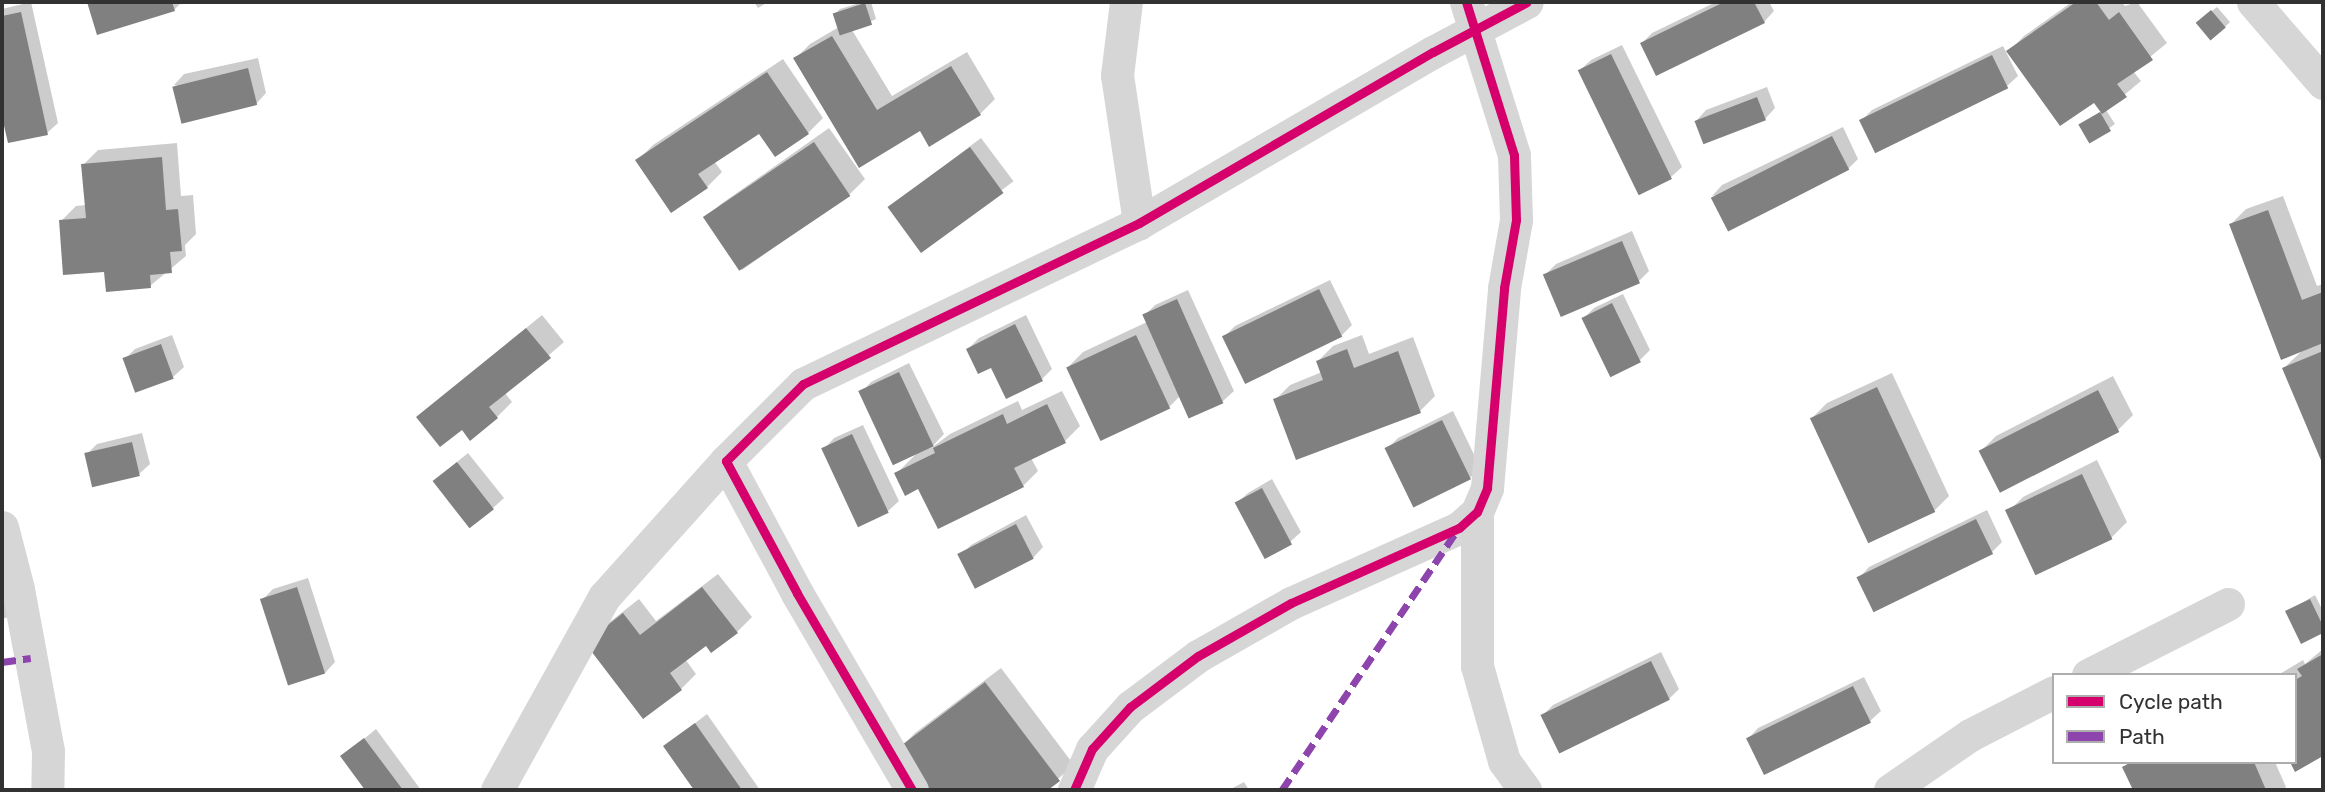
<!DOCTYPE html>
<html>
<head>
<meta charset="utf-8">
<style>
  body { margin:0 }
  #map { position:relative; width:2325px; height:792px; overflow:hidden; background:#fff; font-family:Rubik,sans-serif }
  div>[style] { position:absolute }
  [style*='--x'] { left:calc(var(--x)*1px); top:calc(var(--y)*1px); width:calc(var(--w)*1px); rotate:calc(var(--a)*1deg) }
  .shadow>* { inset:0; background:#0003; transform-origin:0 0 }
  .building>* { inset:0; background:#808080; transform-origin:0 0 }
  .street>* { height:33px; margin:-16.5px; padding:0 16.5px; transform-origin:16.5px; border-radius:16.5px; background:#d6d6d6 }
  .quiet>* { height:7px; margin-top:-3.5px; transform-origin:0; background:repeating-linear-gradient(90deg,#8e44ad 0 14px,transparent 0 21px) }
  .cycleway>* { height:9px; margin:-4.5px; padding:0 4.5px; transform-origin:4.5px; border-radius:4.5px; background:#d6006c }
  span { translate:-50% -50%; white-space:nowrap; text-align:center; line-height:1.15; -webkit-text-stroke:7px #fff; paint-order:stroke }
  .frame { position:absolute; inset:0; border:4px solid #323232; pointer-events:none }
  .legend { position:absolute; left:2052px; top:673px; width:245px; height:91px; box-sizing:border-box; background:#fff; border:2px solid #adadad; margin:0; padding:9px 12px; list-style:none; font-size:21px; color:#323232 }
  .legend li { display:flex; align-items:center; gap:14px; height:35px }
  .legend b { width:35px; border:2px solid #adadad }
</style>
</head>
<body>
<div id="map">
  <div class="shadow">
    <i style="clip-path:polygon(31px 2px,58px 123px,47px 133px,9px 141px,2px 109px,2px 9px)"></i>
    <i style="clip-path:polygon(89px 2px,182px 2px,174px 10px,98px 32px)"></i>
    <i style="clip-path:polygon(754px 2px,768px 2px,758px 8px)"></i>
    <i style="clip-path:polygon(863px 2px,871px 2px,876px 19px,852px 30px,892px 96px,967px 52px,995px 99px,980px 114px,920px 128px,860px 165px,795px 59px,810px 44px,839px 27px,835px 14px,840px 9px)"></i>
    <i style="clip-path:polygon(1716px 2px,1769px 2px,1774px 11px,1764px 22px,1642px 43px,1652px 33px)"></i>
    <i style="clip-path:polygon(2072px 2px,2122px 2px,2125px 6px,2137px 2px,2167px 43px,2133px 71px,2141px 81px,2106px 110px,2115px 124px,2091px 141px,2081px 126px,2102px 111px,2094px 100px,2009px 51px,2024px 36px)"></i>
    <i style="clip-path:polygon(2217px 7px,2230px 22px,2225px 27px,2203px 18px)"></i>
    <i style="clip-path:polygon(1622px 45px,1682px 167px,1671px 177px,1640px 192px,1580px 70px,1591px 60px)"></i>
    <i style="clip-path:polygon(2003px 46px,2018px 76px,2007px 86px,1876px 150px,1862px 120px,1872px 110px)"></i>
    <i style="clip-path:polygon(258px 58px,266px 93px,256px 104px,174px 85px,184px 74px)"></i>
    <i style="clip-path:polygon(783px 59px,823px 118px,808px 133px,760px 131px,714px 161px,722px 172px,707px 187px,638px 160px,653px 145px)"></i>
    <i style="clip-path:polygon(1767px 87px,1775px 108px,1765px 119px,1696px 121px,1706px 110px)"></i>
    <i style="clip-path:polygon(1843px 127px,1858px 159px,1848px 169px,1712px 196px,1722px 185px)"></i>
    <i style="clip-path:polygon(829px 128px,865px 179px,850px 194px,742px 270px,706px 219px,721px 204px)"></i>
    <i style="left:981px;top:138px;width:54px;height:114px;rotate:53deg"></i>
    <i style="clip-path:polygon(177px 143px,181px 196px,193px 195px,196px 234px,185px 245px,186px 256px,150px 286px,105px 270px,61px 221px,76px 206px,86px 205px,83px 165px,98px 150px)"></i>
    <i style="clip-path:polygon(2283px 196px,2317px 286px,2323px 284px,2323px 460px,2284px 368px,2304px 349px,2231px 224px,2246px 209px)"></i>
    <i style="clip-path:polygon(1632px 231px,1649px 271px,1639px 281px,1545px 275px,1556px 264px)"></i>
    <i style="clip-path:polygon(1330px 280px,1352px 325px,1341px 336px,1224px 337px,1235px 326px)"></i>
    <i style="clip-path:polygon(1188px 290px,1234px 391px,1223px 401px,1191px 416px,1181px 395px,1169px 407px,1101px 439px,1068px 367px,1083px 352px,1147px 322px,1144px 316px,1155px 305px)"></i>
    <i style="clip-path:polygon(1623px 294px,1650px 350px,1640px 360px,1584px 318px,1594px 308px)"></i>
    <i style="clip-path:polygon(542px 315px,564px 342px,505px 393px,512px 402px,497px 417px,462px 428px,418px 417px)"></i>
    <i style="clip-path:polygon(1026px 315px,1052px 369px,1042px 379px,992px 365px,968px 349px,979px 338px)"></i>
    <i style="clip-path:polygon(172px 335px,184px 367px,173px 377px,125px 359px,135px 349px)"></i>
    <i style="clip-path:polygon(1362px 335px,1369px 354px,1413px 337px,1435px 396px,1420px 411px,1275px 400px,1290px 385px,1322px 372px,1318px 361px,1333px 346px)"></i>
    <i style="clip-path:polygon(909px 363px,944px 434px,930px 449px,950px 434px,1018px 401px,1022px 410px,1062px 391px,1080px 426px,1065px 441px,1031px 458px,1038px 471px,1023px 486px,919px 487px,896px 474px,916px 454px,861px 393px,871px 382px)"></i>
    <i style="clip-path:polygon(1892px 373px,1949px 496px,1934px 511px,1812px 418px,1827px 403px)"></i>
    <i style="clip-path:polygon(2113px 376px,2133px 415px,2118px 430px,1981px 451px,1996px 436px)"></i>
    <i style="clip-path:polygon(1453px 411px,1480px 467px,1470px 478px,1387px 449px,1398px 438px)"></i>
    <i style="clip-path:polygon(863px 425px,899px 501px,888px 511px,824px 449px,834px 438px)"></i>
    <i style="clip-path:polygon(142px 433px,150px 464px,139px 474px,86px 455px,97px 444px)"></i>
    <i style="clip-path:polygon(468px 453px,504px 498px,493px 508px,446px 471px)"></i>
    <i style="clip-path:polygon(2097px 460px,2127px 522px,2112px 537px,2039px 573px,2008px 512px,2023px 497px)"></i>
    <i style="clip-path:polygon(1272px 479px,1301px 532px,1290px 542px,1237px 503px,1248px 493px)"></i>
    <i style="clip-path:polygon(1987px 510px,2002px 542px,1992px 552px,1859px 578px,1869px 567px)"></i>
    <i style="clip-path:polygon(1026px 515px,1043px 547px,1033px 558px,961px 555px,971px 545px)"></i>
    <i style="clip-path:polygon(2px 569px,18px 614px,2px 619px)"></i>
    <i style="clip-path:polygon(718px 574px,752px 617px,737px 632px,706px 643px,685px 659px,696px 674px,681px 689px,602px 628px,639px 599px,656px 621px)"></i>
    <i style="clip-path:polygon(308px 578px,335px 662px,325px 673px,262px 600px,273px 589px)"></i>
    <i style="clip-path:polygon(2315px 595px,2323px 611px,2323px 631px,2301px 642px,2287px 612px)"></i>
    <i style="clip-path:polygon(2323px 649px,2323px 754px,2296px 769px,2295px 675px,2278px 675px,2303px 660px,2305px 664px)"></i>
    <i style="clip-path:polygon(1661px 652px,1679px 689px,1669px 699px,1542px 716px,1553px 705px)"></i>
    <i style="clip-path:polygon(1001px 668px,1074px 765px,1045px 790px,932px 790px,900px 748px,915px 733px)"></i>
    <i style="clip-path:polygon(1864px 677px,1881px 711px,1870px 721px,1748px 739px,1758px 728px)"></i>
    <i style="clip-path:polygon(707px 714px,760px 790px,696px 790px,665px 746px)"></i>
    <i style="clip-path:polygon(376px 729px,421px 790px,367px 790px,342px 757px)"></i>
    <i style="clip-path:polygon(2129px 762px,2275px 762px,2286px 787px,2283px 790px,2135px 790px,2124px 767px)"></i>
    <i style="clip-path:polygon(1244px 782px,1249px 790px,1229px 790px)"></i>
  </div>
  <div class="building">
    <i style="clip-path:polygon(87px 2px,172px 2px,175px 11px,97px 35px)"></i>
    <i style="clip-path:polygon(1724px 2px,1754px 2px,1765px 23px,1656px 76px,1640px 43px)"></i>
    <i style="clip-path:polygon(2076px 2px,2096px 2px,2109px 20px,2119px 12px,2153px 60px,2117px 84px,2127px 97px,2102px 114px,2094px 103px,2060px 126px,2006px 51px)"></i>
    <i style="left:865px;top:3px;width:23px;height:34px;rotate:72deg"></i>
    <i style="left:2211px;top:10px;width:23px;height:20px;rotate:50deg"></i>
    <i style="clip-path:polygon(21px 12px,48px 135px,8px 143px,2px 117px,2px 16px)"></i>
    <i style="clip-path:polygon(832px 36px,877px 110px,951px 66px,981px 115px,929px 147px,920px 131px,859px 168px,793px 58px)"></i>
    <i style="left:1611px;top:54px;width:139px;height:37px;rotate:64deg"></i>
    <i style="left:1992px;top:55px;width:37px;height:148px;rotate:64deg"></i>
    <i style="left:248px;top:68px;width:38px;height:78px;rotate:76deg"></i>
    <i style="clip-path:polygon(767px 72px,809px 134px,775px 157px,759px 134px,698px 174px,708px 188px,671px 213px,635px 160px)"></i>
    <i style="left:1757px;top:97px;width:25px;height:67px;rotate:69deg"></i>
    <i style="left:2100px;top:112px;width:22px;height:25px;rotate:60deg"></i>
    <i style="left:1832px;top:136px;width:38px;height:136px;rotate:63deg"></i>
    <i style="left:814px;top:142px;width:65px;height:134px;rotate:56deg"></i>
    <i style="left:970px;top:147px;width:57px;height:102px;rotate:54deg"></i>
    <i style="clip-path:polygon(162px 157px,166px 210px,178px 209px,182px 251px,170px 252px,172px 273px,150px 275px,151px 288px,106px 292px,104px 272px,63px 275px,59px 220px,86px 218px,81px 164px)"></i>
    <i style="clip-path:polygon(2268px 210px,2302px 300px,2323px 292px,2323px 343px,2281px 360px,2229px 224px)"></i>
    <i style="left:1622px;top:241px;width:46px;height:86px;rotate:67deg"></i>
    <i style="left:1319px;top:289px;width:53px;height:108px;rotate:64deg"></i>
    <i style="left:1177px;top:299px;width:114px;height:38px;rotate:66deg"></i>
    <i style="left:1612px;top:303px;width:66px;height:34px;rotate:64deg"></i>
    <i style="clip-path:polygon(1015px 324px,1043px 381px,1006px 399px,991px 368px,978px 374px,966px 349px)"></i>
    <i style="clip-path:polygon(526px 328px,551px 358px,489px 407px,498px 418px,470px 441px,462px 430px,440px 447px,416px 417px)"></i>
    <i style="left:1136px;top:335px;width:81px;height:77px;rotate:65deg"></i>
    <i style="left:161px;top:344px;width:37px;height:41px;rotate:70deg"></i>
    <i style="clip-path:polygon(1347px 349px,1354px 368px,1398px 351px,1421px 413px,1296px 460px,1273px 399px,1323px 380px,1316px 361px)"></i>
    <i style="clip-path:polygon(2323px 351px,2323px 465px,2282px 368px)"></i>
    <i style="left:899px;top:372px;width:82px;height:45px;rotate:65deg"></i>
    <i style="left:1877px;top:387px;width:138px;height:74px;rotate:65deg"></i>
    <i style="left:2098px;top:390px;width:47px;height:134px;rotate:63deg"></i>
    <i style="clip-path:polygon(1047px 404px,1066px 443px,1014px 468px,1024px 487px,938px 529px,918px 489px,905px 496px,894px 473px,935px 453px,933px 448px,1003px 414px,1007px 424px)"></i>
    <i style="left:1442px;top:420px;width:66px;height:64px;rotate:64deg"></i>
    <i style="left:852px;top:434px;width:87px;height:34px;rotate:65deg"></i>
    <i style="left:132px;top:442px;width:35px;height:49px;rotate:77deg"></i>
    <i style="left:457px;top:462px;width:60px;height:31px;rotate:52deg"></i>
    <i style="left:2082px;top:474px;width:72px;height:85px;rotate:65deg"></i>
    <i style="left:1262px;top:488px;width:64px;height:31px;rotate:62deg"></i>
    <i style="left:1976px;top:519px;width:39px;height:133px;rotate:64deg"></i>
    <i style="left:1016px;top:524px;width:39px;height:66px;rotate:63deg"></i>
    <i style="left:297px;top:587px;width:91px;height:39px;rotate:72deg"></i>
    <i style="clip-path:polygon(702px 587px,738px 633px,711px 653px,706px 646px,670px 673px,682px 690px,643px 719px,585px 643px,623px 613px,640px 635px)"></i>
    <i style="clip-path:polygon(2310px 599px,2323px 626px,2323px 633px,2301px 644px,2285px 611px)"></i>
    <i style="clip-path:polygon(2323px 654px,2323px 756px,2295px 772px,2290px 762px,2295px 762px,2295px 680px,2302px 676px,2297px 669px)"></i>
    <i style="left:1651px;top:661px;width:43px;height:123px;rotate:64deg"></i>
    <i style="clip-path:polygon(985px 682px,1060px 781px,1048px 790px,930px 790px,898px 748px)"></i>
    <i style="left:1853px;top:686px;width:41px;height:119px;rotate:64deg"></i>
    <i style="clip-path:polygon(695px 723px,742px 790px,694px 790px,663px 746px)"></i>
    <i style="clip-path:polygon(364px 738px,403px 790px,365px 790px,340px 756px)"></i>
    <i style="clip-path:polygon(2132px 762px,2254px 762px,2266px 790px,2133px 790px,2122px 767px)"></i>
  </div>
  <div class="street">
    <i style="--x:1126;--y:2;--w:74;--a:97"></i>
    <i style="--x:1117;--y:75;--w:150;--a:81.5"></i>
    <i style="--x:2253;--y:2;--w:107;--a:49.2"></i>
    <i style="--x:1477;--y:512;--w:154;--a:90"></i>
    <i style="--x:1477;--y:666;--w:99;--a:74.1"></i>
    <i style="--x:1504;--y:761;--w:36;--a:54"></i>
    <i style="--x:2;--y:527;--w:64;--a:75.5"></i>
    <i style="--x:18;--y:589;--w:165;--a:79.5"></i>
    <i style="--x:48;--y:751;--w:39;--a:91"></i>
    <i style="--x:2088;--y:675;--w:157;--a:-26.9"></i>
    <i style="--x:497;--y:790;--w:221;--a:-61"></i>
    <i style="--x:604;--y:597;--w:183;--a:-48.1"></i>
    <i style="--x:912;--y:790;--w:228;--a:-120.3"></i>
    <i style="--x:797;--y:593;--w:150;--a:-118.3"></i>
    <i style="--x:726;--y:461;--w:109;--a:-45"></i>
    <i style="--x:803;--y:384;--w:373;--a:-25.6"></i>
    <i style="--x:1139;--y:223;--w:340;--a:-30.2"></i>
    <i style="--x:1433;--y:52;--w:106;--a:-28"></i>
    <i style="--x:1074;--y:790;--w:45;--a:-66.3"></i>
    <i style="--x:1092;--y:749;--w:57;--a:-47.9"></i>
    <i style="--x:1130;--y:707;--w:85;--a:-36.9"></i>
    <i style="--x:1198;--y:656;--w:107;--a:-29.7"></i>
    <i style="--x:1291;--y:603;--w:184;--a:-24.1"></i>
    <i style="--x:1459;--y:528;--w:24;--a:-42"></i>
    <i style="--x:1477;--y:512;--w:26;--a:-67"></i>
    <i style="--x:1487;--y:488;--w:201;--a:-85.1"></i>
    <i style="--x:1504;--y:288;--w:69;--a:-80"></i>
    <i style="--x:1516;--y:220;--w:65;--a:-91.8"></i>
    <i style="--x:1514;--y:155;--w:160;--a:-107.4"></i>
    <i style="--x:1890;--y:790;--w:97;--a:-34.5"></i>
    <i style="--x:1970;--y:735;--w:94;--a:-27.1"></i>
  </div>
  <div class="quiet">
    <i style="--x:2;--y:662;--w:29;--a:-8"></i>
    <i style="--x:1282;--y:790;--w:311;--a:-56"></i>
  </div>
  <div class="cycleway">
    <i style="--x:912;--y:790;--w:228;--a:-120.3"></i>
    <i style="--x:797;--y:593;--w:150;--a:-118.3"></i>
    <i style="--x:726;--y:461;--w:109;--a:-45"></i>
    <i style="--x:803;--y:384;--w:373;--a:-25.6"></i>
    <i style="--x:1139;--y:223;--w:340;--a:-30.2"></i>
    <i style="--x:1433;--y:52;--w:106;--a:-28"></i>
    <i style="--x:1074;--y:790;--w:45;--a:-66.3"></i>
    <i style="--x:1092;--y:749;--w:57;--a:-47.9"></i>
    <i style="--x:1130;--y:707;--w:85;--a:-36.9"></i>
    <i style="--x:1198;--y:656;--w:107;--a:-29.7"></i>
    <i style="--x:1291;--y:603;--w:184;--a:-24.1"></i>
    <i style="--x:1459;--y:528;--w:24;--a:-42"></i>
    <i style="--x:1477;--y:512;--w:26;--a:-67"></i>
    <i style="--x:1487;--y:488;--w:201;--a:-85.1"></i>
    <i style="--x:1504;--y:288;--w:69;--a:-80"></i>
    <i style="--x:1516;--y:220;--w:65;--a:-91.8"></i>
    <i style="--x:1514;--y:155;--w:160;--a:-107.4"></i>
  </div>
  <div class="frame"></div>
  <ul class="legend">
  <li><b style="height:9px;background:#d6006c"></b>Cycle path</li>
  <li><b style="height:9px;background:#8e44ad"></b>Path</li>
  </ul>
</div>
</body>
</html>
